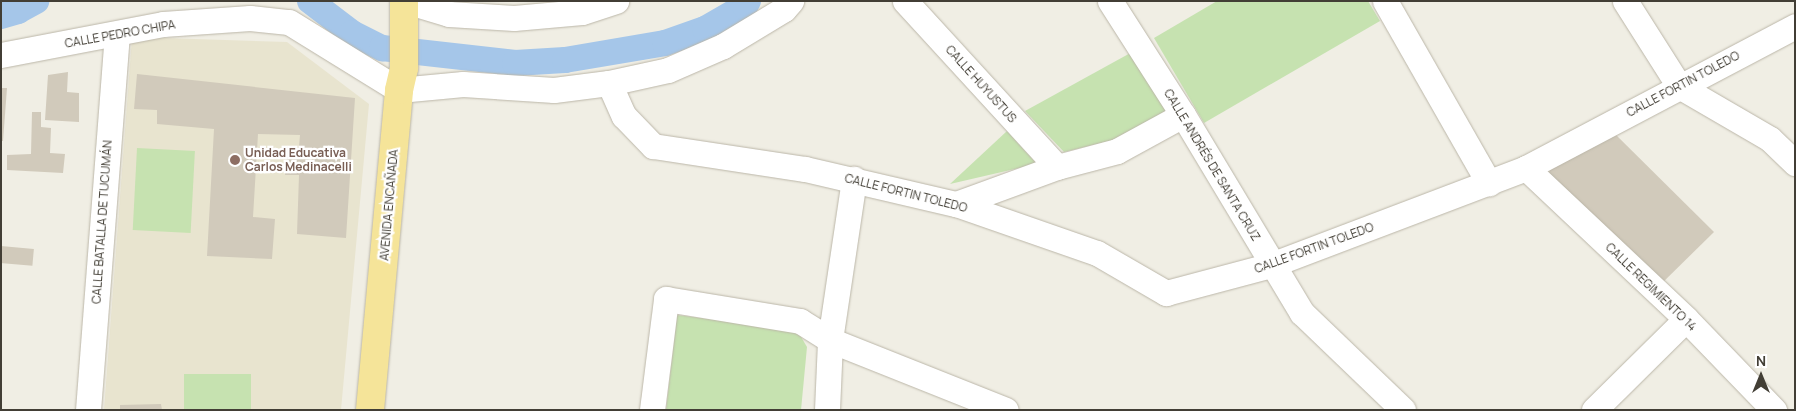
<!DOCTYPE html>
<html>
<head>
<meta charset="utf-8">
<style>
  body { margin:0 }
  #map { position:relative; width:1796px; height:411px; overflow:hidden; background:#f0eee4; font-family:Manrope,sans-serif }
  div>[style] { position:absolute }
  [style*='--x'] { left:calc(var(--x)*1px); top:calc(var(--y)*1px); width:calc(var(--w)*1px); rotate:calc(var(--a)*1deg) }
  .education>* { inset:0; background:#e8e4cf }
  .green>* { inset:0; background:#c6e2b0; transform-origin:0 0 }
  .canal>* { height:26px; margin:-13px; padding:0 13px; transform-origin:13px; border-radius:13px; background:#a5c6e9 }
  .building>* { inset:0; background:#d1cabb; transform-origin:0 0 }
  .roads { filter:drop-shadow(0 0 1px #bbb6a8) drop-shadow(0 0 1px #bbb6a8) }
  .minor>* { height:25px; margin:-12.5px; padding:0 12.5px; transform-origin:12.5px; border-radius:12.5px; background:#fff }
  .major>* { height:28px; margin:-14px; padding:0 14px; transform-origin:14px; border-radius:14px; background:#f5e499 }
  .dots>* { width:14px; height:14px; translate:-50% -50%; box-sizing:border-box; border:2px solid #fff; border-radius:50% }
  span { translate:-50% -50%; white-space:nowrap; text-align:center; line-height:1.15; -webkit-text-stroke:4.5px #fff; paint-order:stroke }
  .street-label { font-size:12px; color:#423e35 }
  .education-label { font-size:12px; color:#785e54; font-weight:700 }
  .left { translate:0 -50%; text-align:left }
  .frame { position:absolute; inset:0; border:2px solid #423e35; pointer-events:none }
  .north { position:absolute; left:1736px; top:351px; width:50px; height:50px; -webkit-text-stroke:4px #fff; paint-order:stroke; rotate:0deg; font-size:14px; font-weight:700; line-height:20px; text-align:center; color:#423e35 }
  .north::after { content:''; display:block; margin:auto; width:18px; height:22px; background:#423e35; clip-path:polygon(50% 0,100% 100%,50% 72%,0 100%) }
</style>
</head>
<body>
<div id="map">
  <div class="education">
    <i style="clip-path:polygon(132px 37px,287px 42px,369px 104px,341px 410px,104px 410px)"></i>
  </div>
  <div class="green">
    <i style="clip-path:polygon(1217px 1px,1368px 1px,1380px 21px,1204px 123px,1154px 38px)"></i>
    <i style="clip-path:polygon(1134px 51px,1169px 111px,1118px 139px,1064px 152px,1025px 111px)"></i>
    <i style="clip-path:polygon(1007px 131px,1037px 164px,950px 184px)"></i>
    <i style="left:137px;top:148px;width:58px;height:82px;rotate:3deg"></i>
    <i style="clip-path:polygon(677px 315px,797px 330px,807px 347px,801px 410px,666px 410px)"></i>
    <i style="left:184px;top:374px;width:67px;height:36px"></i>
  </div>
  <div class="canal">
    <i style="--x:310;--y:1;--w:53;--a:37.3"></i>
    <i style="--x:352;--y:33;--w:34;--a:27"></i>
    <i style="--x:382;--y:48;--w:134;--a:6.4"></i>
    <i style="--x:515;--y:63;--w:50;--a:-3.4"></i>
    <i style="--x:565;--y:60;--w:101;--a:-9.6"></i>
    <i style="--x:665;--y:43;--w:42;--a:-19.3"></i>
    <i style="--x:705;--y:29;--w:46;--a:-29.9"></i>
    <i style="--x:745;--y:6;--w:6;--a:-59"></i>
    <i style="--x:1;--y:16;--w:18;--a:-16"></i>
    <i style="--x:18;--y:11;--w:21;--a:-29"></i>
  </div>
  <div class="building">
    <i style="clip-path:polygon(68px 72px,67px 92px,79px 93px,79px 122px,45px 120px,48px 75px)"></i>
    <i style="clip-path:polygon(137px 74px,355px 98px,346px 238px,297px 234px,299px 175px,285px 175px,287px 157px,298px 158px,300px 135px,258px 134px,253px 217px,275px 219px,272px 259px,207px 256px,214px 129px,157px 124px,157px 110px,134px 109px)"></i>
    <i style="clip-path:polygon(1px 88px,7px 88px,3px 141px,1px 141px)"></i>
    <i style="clip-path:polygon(32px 112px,41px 112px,41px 127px,51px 128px,50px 153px,65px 154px,63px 173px,7px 170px,7px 155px,31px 154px)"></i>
    <i style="clip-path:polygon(1610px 129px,1714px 232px,1655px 290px,1548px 176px,1550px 169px)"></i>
    <i style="left:1px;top:246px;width:33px;height:17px;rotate:5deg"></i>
    <i style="clip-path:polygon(161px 404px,162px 410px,120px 410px,120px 405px)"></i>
  </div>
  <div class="roads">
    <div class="minor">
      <i style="--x:406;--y:1;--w:45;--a:16.8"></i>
      <i style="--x:449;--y:14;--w:65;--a:3.5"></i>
      <i style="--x:514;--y:18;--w:68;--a:-5"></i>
      <i style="--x:582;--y:12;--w:36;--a:-18"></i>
      <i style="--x:905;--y:1;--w:225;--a:47.5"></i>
      <i style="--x:1110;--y:1;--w:135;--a:57.4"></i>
      <i style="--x:1183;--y:115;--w:231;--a:59"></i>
      <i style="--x:1302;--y:313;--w:140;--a:43.8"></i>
      <i style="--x:1385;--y:1;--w:210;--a:60.3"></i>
      <i style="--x:1625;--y:1;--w:101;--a:57.6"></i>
      <i style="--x:1679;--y:86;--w:105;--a:30.2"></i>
      <i style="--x:1770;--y:139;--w:35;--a:44"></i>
      <i style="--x:1;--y:55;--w:165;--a:-10.8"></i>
      <i style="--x:163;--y:24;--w:87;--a:-3.9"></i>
      <i style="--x:250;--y:18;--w:39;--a:6"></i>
      <i style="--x:289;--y:22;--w:129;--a:31.7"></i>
      <i style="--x:399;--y:90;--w:64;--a:-5.4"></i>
      <i style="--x:463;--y:84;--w:91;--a:3.8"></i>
      <i style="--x:554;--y:90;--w:55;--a:-7.3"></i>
      <i style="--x:609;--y:83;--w:60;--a:-12.4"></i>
      <i style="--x:668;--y:70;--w:60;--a:-23.6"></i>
      <i style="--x:723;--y:46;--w:71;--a:-31.2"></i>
      <i style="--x:784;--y:9;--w:11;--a:-49"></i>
      <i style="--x:609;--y:83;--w:36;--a:66"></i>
      <i style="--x:624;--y:116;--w:42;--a:46"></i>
      <i style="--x:653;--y:146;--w:154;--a:8.6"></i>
      <i style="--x:805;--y:169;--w:155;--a:13.1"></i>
      <i style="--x:956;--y:204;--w:149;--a:19.2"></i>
      <i style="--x:1097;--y:253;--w:80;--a:30.1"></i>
      <i style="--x:1166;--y:293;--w:109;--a:-14.9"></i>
      <i style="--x:1271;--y:265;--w:273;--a:-20.8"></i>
      <i style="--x:1526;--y:168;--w:304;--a:-27.8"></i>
      <i style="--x:1526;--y:168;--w:220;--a:43.3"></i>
      <i style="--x:1686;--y:319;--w:127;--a:46"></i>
      <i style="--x:956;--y:204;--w:108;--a:-20.1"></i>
      <i style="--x:1057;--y:167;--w:62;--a:-14.9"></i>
      <i style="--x:1117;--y:151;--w:75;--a:-28.6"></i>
      <i style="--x:88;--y:410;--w:377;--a:-85.6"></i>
      <i style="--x:652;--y:410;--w:112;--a:-82.8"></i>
      <i style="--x:666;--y:299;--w:136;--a:9.3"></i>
      <i style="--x:800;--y:321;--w:36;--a:32"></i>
      <i style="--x:830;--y:340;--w:189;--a:21.7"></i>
      <i style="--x:827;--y:410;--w:70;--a:-87.5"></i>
      <i style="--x:830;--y:340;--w:163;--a:-81.5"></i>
      <i style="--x:1594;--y:410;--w:129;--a:-44.7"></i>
    </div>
    <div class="major">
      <i style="--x:370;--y:410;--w:321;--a:-84.8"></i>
      <i style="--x:399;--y:90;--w:23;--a:-77"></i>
      <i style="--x:404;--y:68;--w:67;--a:-90"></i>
    </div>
  </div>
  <div class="dots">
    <i style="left:235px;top:160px;background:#8d6e63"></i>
  </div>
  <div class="street-label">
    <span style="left:120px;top:34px;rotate:-10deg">CALLE PEDRO CHIPA</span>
    <span style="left:981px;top:84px;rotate:48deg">CALLE HUYUSTUS</span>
    <span style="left:1683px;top:84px;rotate:-28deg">CALLE FORTIN TOLEDO</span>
    <span style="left:1212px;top:165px;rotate:59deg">CALLE ANDRÉS DE SANTA CRUZ</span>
    <span style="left:906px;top:193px;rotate:14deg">CALLE FORTIN TOLEDO</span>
    <span style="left:389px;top:205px;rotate:-85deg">AVENIDA ENCAÑADA</span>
    <span style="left:102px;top:222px;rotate:-86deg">CALLE BATALLA DE TUCUMÁN</span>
    <span style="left:1314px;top:248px;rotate:-20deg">CALLE FORTIN TOLEDO</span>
    <span style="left:1651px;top:287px;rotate:44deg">CALLE REGIMIENTO 14</span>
  </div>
  <div class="education-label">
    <span class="left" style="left:245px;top:160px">Unidad Educativa<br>Carlos Medinacelli</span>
  </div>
  <div class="frame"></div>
  <div class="north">N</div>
</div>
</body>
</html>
